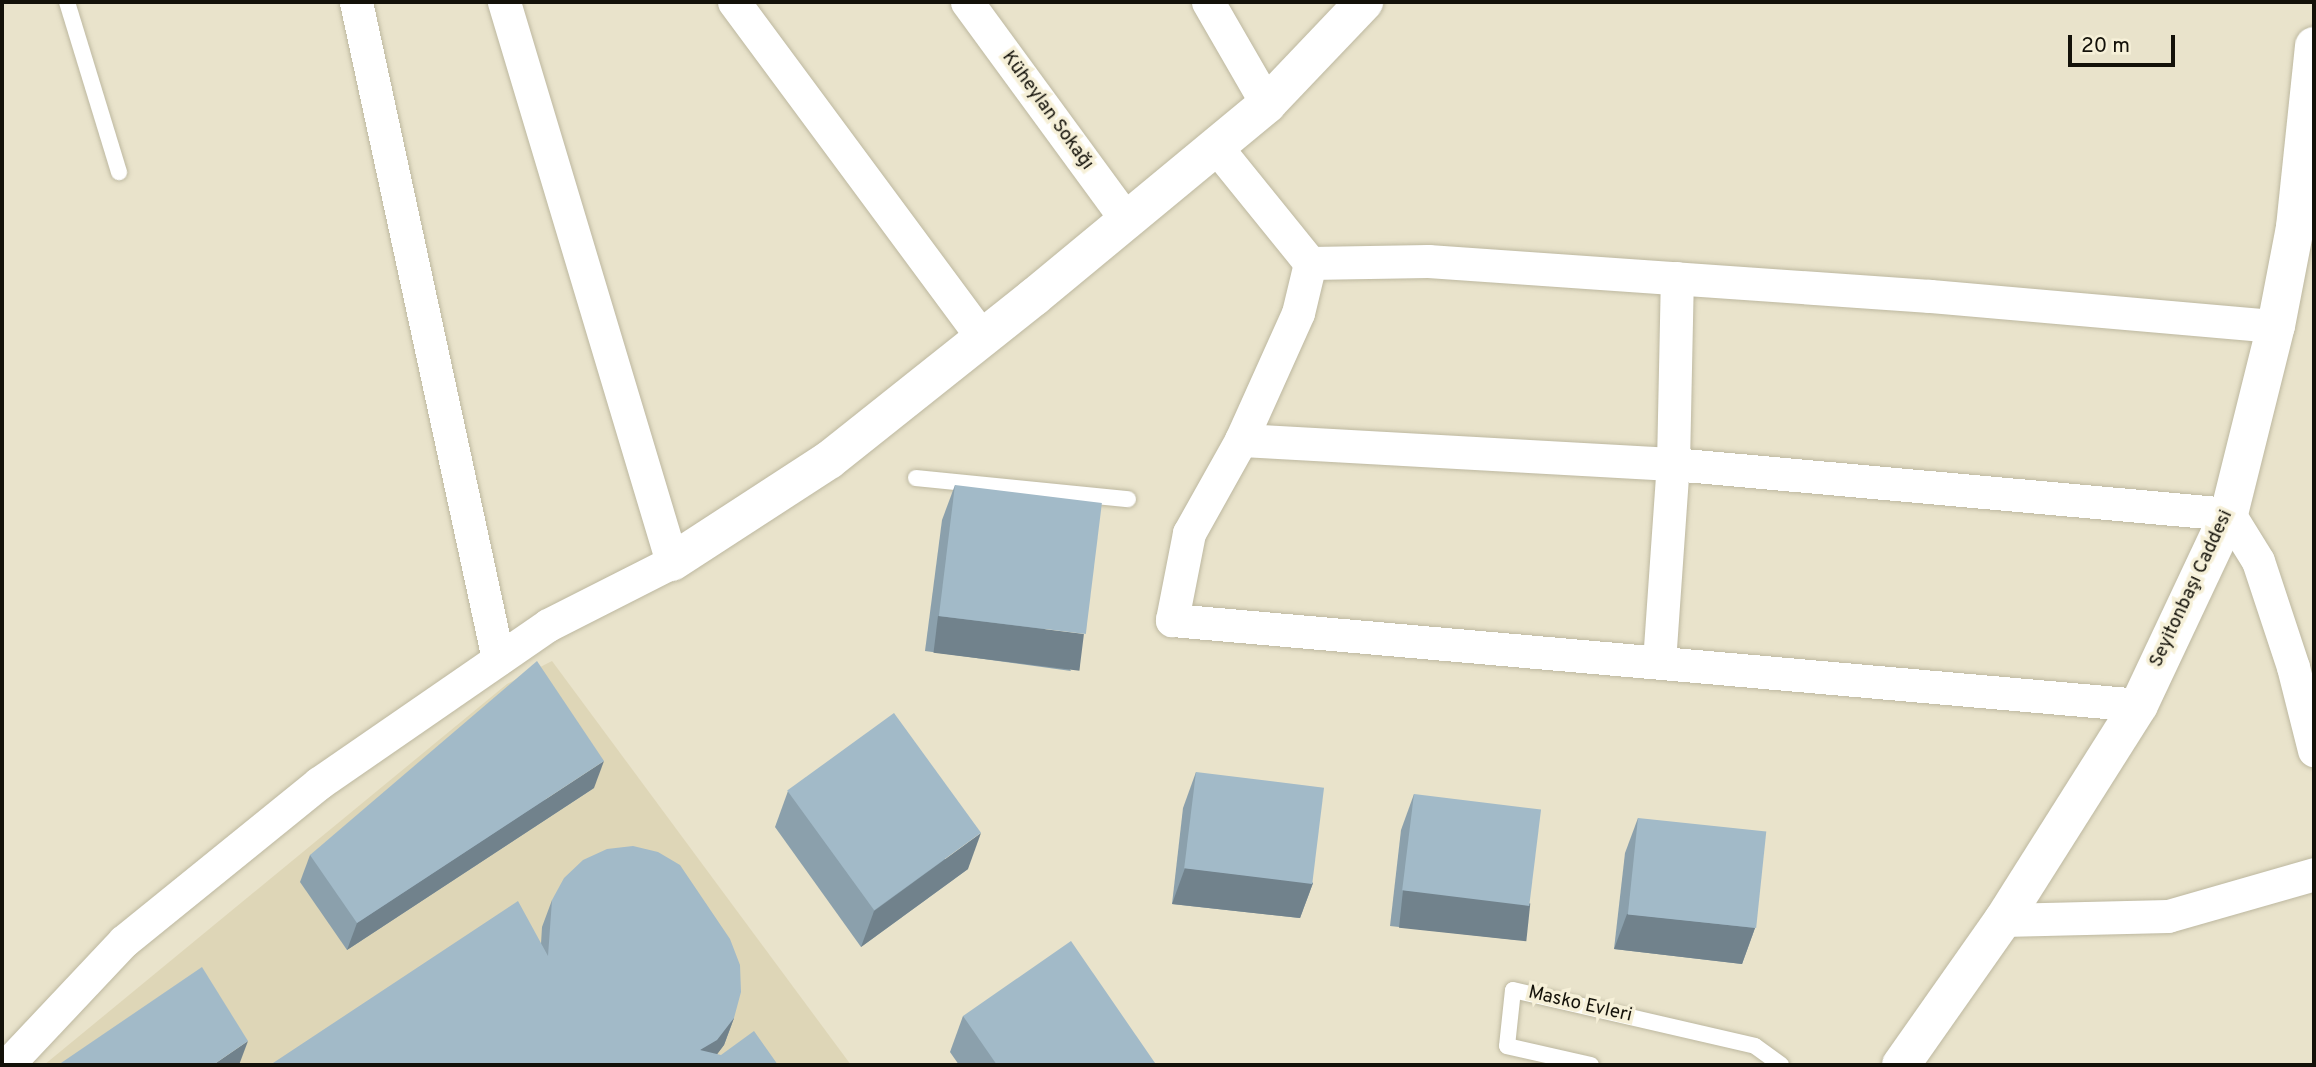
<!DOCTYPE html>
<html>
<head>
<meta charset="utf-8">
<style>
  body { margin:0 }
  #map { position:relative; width:2316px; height:1067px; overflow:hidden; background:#e9e3cb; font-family:Overpass,sans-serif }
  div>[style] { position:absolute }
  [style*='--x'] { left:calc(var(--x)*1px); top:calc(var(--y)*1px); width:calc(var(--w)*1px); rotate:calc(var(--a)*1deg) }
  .built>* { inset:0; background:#ded6b7 }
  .roads { filter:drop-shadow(0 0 2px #bdb8a0) drop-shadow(0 0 2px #bdb8a0) }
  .lane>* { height:16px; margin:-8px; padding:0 8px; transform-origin:8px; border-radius:8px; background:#fff }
  .street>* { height:33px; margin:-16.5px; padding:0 16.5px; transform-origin:16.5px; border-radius:16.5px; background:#fff }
  .secondary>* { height:38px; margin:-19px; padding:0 19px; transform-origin:19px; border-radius:19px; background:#fff }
  .wall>* { inset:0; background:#8ba0ac }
  .shaded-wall>* { inset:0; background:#71828c; transform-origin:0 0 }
  .building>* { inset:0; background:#a2bac8; transform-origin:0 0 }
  span { translate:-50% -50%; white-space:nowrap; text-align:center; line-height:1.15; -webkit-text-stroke:7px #f6f0d8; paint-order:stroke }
  .street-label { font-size:19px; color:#131109 }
  .frame { position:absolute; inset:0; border:4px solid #131109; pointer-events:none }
  .scale { position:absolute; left:2068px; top:35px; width:107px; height:32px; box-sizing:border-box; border:4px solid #131109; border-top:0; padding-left:9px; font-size:21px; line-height:24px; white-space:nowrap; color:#131109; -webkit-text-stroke:5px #f6f0d8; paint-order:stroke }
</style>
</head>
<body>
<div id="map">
  <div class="built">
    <i style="clip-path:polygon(552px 661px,851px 1065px,44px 1065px,507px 684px)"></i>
  </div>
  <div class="roads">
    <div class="lane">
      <i style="--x:67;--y:2;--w:178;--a:73"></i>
      <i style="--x:916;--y:478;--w:213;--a:5.7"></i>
      <i style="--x:1591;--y:1065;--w:86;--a:-167.3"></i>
      <i style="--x:1507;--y:1046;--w:56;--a:-83.9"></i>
      <i style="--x:1513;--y:990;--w:248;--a:13"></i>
      <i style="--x:1755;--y:1046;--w:32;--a:36"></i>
    </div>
    <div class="street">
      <i style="--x:356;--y:2;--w:672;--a:77.8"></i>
      <i style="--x:734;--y:2;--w:417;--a:53.5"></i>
      <i style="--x:967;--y:2;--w:271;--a:53.8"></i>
      <i style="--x:1208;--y:2;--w:118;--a:60"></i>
      <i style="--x:1217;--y:148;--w:148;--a:51"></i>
      <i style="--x:1310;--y:263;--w:51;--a:103.5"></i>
      <i style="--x:1298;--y:313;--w:139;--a:114.2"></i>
      <i style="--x:1241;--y:440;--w:107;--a:119.2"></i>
      <i style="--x:1189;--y:533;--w:89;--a:101.1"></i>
      <i style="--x:1172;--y:620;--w:971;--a:5.02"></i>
      <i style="--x:1310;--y:263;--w:118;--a:-1"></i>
      <i style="--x:1428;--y:261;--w:503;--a:3.99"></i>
      <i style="--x:1930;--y:296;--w:347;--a:5"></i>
      <i style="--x:1241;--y:440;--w:433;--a:3.2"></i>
      <i style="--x:1673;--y:464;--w:558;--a:5.14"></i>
      <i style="--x:2229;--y:514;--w:55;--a:58.3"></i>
      <i style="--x:2258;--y:561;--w:112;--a:71.7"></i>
      <i style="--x:2293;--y:667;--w:86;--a:75.8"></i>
      <i style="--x:1659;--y:662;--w:198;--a:-86"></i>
      <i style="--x:1673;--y:464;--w:186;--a:-88.8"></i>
      <i style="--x:2003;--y:920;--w:165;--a:-1.4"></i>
      <i style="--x:2168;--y:916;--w:152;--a:-16"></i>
      <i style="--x:7;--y:1065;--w:170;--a:-46.7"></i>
      <i style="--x:124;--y:941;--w:251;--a:-39"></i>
      <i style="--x:319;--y:783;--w:278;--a:-34.6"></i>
      <i style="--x:548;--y:625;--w:139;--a:-26.9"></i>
      <i style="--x:672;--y:562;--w:585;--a:-106.7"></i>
    </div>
    <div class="secondary">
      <i style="--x:672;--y:562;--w:187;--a:-33"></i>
      <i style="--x:829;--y:460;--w:262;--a:-38.5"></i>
      <i style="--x:1034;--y:297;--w:303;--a:-39.6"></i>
      <i style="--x:1267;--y:104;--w:141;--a:-46.4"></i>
      <i style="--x:1901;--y:1065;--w:177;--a:-54.9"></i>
      <i style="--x:2003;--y:920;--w:254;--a:-57.7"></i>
      <i style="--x:2139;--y:705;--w:211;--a:-64.8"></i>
      <i style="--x:2229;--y:514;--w:194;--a:-76"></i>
      <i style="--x:2276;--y:326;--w:101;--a:-79.1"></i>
      <i style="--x:2295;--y:227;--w:182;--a:-84"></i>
    </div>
  </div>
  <div class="wall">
    <i style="clip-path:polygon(955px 485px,1071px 671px,925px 651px,942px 520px)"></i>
    <i style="clip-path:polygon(1196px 772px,1313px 883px,1300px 918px,1172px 904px,1183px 808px)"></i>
    <i style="clip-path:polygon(594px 788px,347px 950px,300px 882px,310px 855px)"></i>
    <i style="clip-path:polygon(788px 791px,968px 869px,861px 947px,775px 827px)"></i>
    <i style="clip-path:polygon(1414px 794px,1517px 940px,1390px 926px,1401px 830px)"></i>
    <i style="clip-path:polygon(1638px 818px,1755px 928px,1742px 964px,1614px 949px,1625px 853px)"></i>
    <i style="clip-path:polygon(552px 900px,734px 1018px,724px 1045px,717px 1054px,270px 1065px,541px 944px,542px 927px)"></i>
    <i style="clip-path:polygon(963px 1016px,1155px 1063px,1155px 1065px,959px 1065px,950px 1052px)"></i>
  </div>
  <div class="shaded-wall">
    <i style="left:938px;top:616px;width:147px;height:37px;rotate:7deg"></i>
    <i style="clip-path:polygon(604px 761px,594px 788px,347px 950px,357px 923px)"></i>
    <i style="clip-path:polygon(981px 833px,968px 869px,861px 947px,874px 911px)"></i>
    <i style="clip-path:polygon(1185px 868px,1313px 883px,1300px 918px,1172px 904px)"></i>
    <i style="left:1403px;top:890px;width:128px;height:38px;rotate:6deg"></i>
    <i style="clip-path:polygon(1627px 914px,1755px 928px,1742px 964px,1614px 949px)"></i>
    <i style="clip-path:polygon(734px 1018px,724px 1045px,709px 1065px,700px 1050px)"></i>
    <i style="clip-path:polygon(248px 1041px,239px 1065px,213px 1065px)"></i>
  </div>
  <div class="building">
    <i style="left:955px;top:485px;width:148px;height:132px;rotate:7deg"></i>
    <i style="clip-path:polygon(537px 661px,604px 761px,357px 923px,310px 855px)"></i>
    <i style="left:894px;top:713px;width:148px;height:132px;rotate:54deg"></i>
    <i style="left:1196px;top:772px;width:129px;height:97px;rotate:7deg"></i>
    <i style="left:1414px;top:794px;width:128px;height:97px;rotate:7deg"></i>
    <i style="left:1638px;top:818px;width:129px;height:97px;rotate:6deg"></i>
    <i style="clip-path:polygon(633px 846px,658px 852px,680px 865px,730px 939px,740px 965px,741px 992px,734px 1018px,717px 1040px,700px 1050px,721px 1055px,754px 1031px,778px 1065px,270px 1065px,518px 901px,548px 956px,552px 900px,564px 878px,583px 860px,607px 849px)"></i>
    <i style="clip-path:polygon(1071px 941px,1155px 1063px,1152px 1065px,997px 1065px,963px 1016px)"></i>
    <i style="clip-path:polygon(202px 967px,248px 1041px,213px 1065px,58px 1065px)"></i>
  </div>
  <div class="street-label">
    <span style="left:1047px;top:111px;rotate:54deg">Küheylan Sokağı</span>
    <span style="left:2192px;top:589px;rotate:-65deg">Seyitonbaşı Caddesi</span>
    <span style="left:1580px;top:1005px;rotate:13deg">Masko Evleri</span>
  </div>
  <div class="frame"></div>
  <div class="scale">20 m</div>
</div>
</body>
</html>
